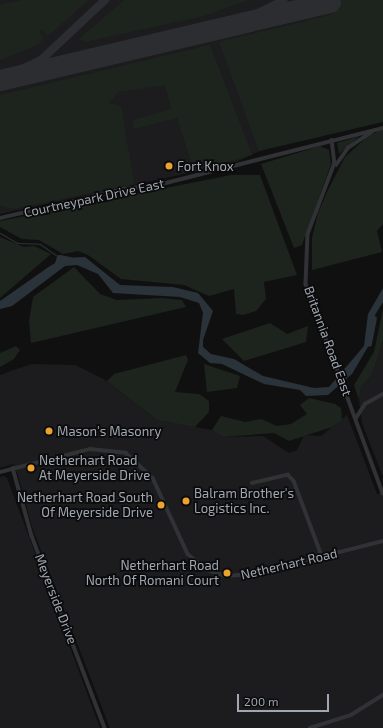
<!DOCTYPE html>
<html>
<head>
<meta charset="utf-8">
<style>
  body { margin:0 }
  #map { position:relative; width:383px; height:728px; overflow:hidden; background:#101011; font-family:"Exo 2",sans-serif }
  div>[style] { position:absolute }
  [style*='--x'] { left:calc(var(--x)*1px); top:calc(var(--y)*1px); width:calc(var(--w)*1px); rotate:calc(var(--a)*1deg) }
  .built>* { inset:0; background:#1c1c1e }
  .green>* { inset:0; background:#1c241d }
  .water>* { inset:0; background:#2a3339 }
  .stream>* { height:1px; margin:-0.5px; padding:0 0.5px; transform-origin:0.5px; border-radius:0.5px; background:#2a3339 }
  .river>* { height:5.5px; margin:-2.75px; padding:0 2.75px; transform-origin:2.75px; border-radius:2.75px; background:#2a3339 }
  .taxiway>* { height:8px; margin:-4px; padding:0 4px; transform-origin:4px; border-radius:4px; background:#2c2d30 }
  .runway>* { height:21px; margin:-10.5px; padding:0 10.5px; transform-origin:10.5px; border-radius:10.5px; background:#2c2d30 }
  .minor>* { height:3.5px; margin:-1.75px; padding:0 1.75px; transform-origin:1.75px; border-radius:1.75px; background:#313236 }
  .dots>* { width:11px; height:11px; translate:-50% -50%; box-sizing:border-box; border:2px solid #0b0b0c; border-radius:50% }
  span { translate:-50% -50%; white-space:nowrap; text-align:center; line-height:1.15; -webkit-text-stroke:3.5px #0b0b0c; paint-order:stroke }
  .poi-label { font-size:13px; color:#a1a7b2 }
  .left { translate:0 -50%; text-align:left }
  .right { translate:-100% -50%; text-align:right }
  .street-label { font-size:13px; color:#a1a7b2 }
  .scale { position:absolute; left:237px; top:694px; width:92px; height:18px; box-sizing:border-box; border:2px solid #a1a7b2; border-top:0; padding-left:5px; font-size:12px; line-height:14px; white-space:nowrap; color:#a1a7b2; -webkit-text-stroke:3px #0b0b0c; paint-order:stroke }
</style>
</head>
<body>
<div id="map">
  <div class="built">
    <i style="clip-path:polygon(0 0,383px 0,264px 149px,234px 163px,0 214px)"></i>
    <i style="clip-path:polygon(383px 341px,383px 477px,362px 423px,359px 400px,361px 387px,372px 375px)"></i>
    <i style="clip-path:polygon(31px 364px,75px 365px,107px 381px,157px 420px,212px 430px,223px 437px,263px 436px,289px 453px,297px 450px,304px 435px,321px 436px,347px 415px,377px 494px,383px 492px,383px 728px,110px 728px,32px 527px,18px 475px,13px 464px,0 468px,0 375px)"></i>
    <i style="clip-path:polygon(4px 476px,7px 478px,100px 728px,0 728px,0 477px)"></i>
  </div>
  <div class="green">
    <i style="clip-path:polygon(21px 0,89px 0,48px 36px,42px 29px,39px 32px,44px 39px,35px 46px,0 60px,0 5px)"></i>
    <i style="clip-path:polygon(124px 0,248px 0,204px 16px,85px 42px,79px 39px)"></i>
    <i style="clip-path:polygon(331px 0,383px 0,383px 122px,259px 151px,219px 42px,334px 14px)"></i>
    <i style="clip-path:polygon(210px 45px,252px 155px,194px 171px,177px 118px,134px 129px,132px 120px,171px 109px,165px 85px,118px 92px,109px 103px,121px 106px,134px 184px,13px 209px,0 205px,0 95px)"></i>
    <i style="clip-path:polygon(383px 129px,383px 224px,377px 231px,382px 252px,312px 270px,312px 238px,318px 213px,328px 190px,345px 157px,368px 136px)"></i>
    <i style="clip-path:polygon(360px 136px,347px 147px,339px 154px,337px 143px)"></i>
    <i style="clip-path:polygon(320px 146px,329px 150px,331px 164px,302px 245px,294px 248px,261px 164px)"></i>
    <i style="clip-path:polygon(231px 175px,260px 175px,297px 275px,264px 282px,266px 299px,256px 311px,243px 315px,236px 314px,234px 289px,209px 296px,184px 285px,121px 279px,88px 255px,78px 251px,63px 254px,39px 240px,22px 239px,0 227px,0 221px)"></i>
    <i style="clip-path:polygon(0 237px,24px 247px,34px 246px,51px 254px,0 298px)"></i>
    <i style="clip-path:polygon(74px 267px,100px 294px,117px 300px,162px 298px,182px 300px,186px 307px,31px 343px,29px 321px,33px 297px)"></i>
    <i style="clip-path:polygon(383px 309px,383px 341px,372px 375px,361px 387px,359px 400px,354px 385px,374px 352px)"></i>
    <i style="clip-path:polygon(270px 323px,287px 334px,308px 326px,306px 342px,244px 361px,222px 339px)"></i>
    <i style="clip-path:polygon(16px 346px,20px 350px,14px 359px,0 367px,0 353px)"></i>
    <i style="clip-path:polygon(186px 355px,188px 360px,175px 392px,199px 394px,209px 401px,209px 412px,195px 427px,157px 420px,107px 381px,114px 374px)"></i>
    <i style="clip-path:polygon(204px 364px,240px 376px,237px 388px,207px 392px)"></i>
    <i style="clip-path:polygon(309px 398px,335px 404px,341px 408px,342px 420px,332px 427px,289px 441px,274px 433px,223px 437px,212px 430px,221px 416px,245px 422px,261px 419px,277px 426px,291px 424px,307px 414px,300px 405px)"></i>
  </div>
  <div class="water">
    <i style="clip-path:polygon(85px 257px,120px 285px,173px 287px,198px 293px,213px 311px,203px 340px,203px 347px,211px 354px,234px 359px,263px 376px,314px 388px,329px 387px,364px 346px,368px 314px,383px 288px,383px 302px,375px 315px,369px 345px,352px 374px,328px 395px,306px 396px,300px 390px,264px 384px,222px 364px,210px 363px,198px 353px,203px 313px,199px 303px,180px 297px,113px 293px,98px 274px,77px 265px,65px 266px,12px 306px,0 309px,0 301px,50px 266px,64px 258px)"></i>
  </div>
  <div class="stream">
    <i style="--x:0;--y:233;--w:20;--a:30"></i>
    <i style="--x:17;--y:243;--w:23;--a:2"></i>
    <i style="--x:40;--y:244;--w:24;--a:35"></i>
  </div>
  <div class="river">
    <i style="--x:57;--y:267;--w:9;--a:-72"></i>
    <i style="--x:60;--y:258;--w:10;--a:11"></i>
    <i style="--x:369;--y:344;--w:25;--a:-79"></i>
  </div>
  <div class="taxiway">
    <i style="--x:238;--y:23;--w:51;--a:-26.6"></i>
    <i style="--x:0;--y:79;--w:45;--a:-24.9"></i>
    <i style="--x:41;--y:60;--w:88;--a:-43.2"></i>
  </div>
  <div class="runway">
    <i style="--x:0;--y:80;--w:339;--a:-13.3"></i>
  </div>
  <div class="minor">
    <i style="--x:332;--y:140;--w:23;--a:83"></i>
    <i style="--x:335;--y:163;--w:76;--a:110.8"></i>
    <i style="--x:308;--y:234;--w:50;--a:92.3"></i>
    <i style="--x:306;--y:284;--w:223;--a:69.8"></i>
    <i style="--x:336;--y:165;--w:21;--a:-55"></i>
    <i style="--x:348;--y:148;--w:29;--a:-34"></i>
    <i style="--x:0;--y:218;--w:127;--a:-13.2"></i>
    <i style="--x:124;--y:189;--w:34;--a:-7"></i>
    <i style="--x:158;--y:185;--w:232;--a:-14.2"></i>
    <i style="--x:356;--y:418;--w:17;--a:-57"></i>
    <i style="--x:365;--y:404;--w:21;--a:-29"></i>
    <i style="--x:13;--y:468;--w:71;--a:74.4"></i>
    <i style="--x:32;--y:536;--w:205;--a:69.2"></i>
    <i style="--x:0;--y:472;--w:93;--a:-14.3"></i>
    <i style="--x:90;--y:449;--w:36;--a:6"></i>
    <i style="--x:126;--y:453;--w:37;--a:43"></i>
    <i style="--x:153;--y:478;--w:84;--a:65.3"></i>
    <i style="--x:188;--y:554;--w:23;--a:41"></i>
    <i style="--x:205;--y:569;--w:21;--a:19"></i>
    <i style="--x:225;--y:576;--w:28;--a:-4"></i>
    <i style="--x:253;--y:574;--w:134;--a:-14.2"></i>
    <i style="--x:252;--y:483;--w:37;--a:-13"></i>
    <i style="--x:288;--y:475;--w:8;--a:45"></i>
    <i style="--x:294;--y:481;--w:80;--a:69.5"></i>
    <i style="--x:310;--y:728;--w:43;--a:-17.6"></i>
    <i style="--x:351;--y:715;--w:38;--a:-32"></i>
  </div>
  <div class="dots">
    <i style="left:169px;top:166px;background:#eca32e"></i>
    <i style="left:49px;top:431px;background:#eca32e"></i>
    <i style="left:31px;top:468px;background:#eca32e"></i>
    <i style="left:186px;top:501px;background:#eca32e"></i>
    <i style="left:161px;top:505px;background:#eca32e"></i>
    <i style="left:227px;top:573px;background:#eca32e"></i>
  </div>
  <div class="poi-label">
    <span class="left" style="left:177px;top:166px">Fort Knox</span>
    <span class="left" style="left:57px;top:431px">Mason's Masonry</span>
    <span class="left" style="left:39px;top:468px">Netherhart Road<br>At Meyerside Drive</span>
    <span class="left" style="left:194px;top:501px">Balram Brother's<br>Logistics Inc.</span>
    <span class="right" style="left:153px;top:505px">Netherhart Road South<br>Of Meyerside Drive</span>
    <span class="right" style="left:219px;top:573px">Netherhart Road<br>North Of Romani Court</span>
  </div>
  <div class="street-label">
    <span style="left:94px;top:198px;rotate:-12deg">Courtneypark Drive East</span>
    <span style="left:328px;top:341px;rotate:70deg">Britannia Road East</span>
    <span style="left:289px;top:564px;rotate:-13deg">Netherhart Road</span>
    <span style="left:56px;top:599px;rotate:69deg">Meyerside Drive</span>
  </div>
  <div class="scale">200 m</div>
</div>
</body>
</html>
